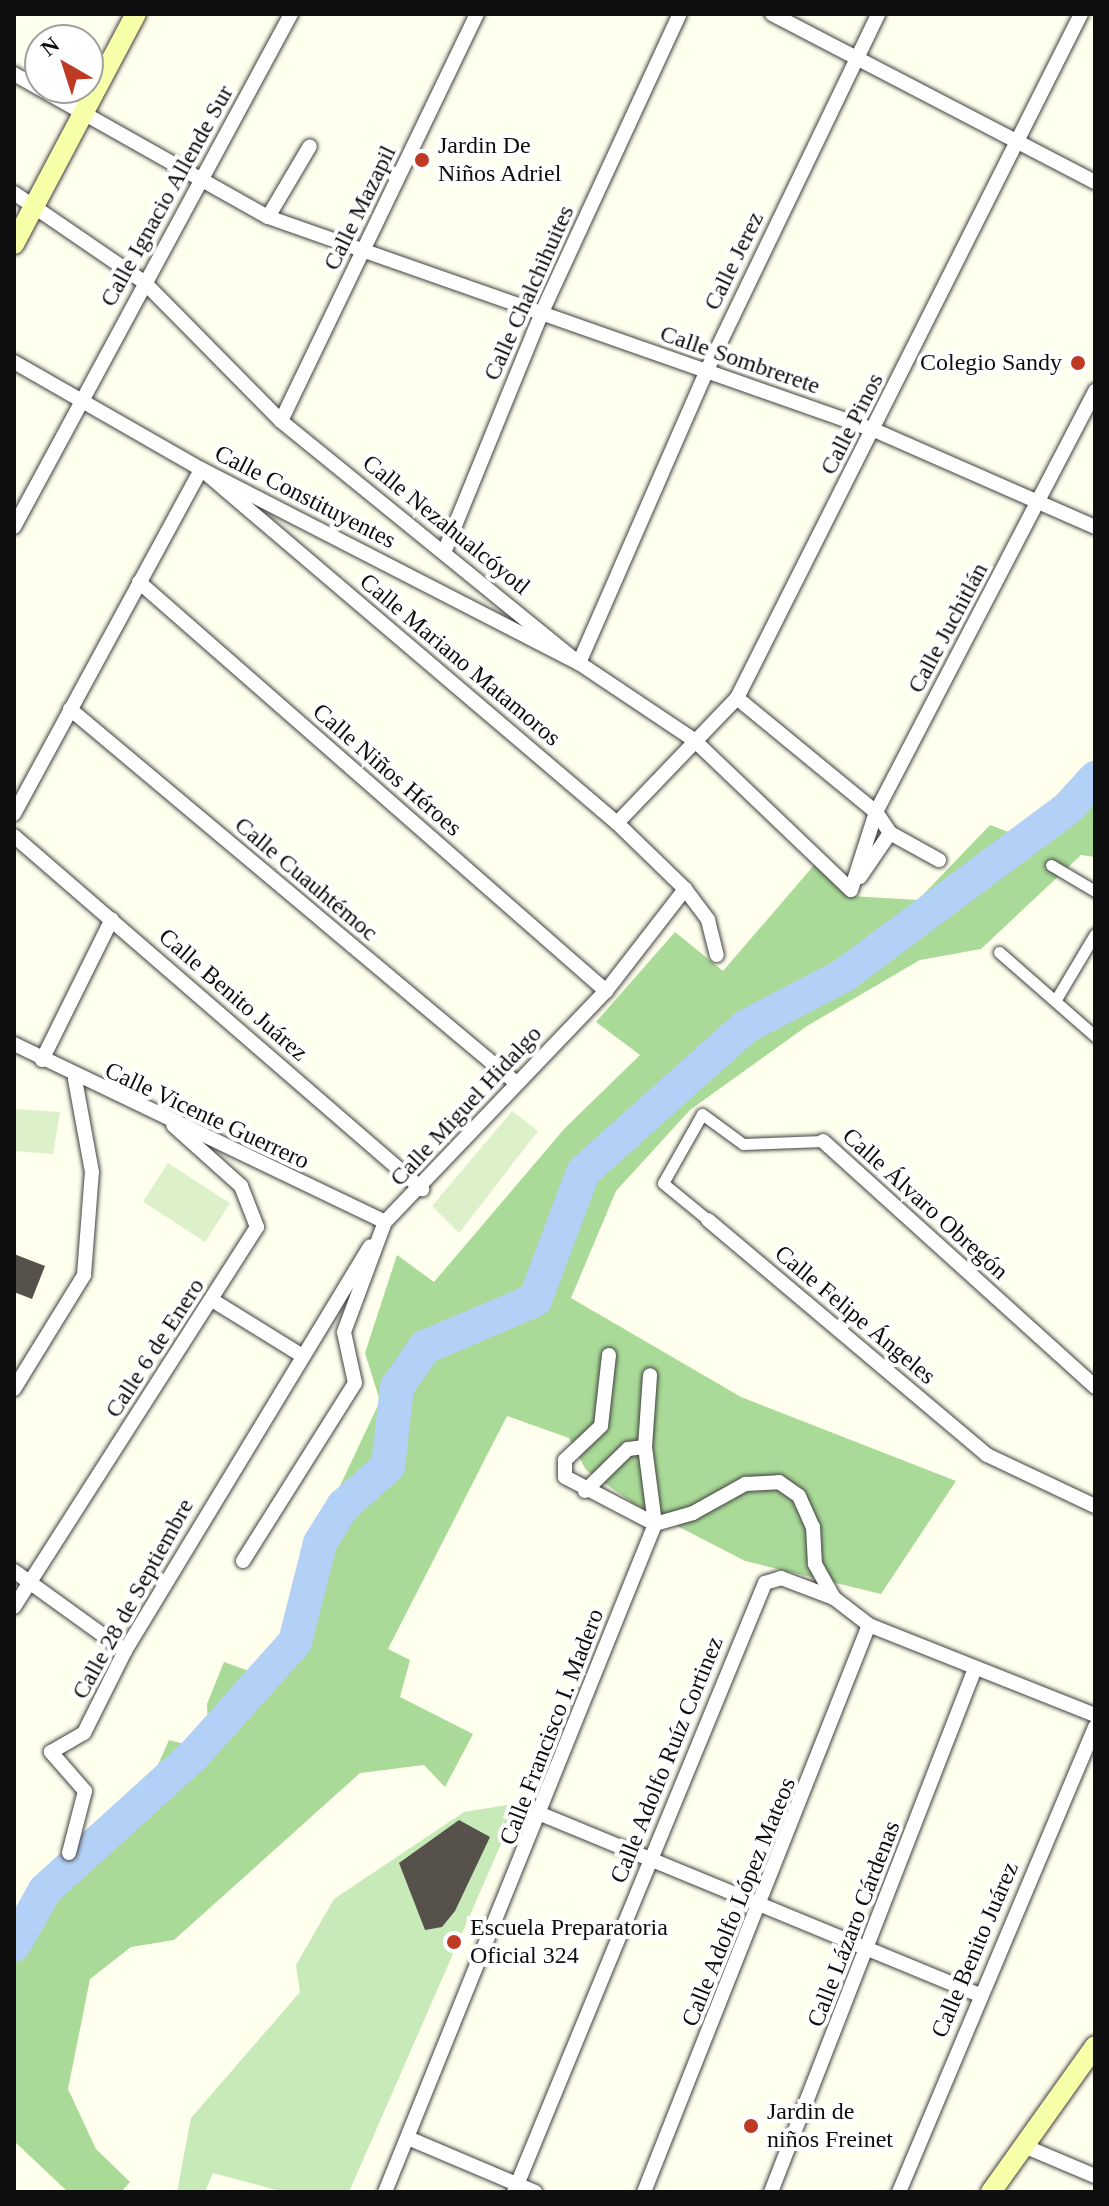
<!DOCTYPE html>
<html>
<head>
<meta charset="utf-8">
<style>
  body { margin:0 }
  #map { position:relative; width:1109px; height:2206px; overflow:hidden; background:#ffe; font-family:"Times New Roman",serif }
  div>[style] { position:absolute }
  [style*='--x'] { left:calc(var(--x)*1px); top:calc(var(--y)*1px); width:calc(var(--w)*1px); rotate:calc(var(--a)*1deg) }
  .green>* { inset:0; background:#c8eab8 }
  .forest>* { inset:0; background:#a9da97 }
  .pitch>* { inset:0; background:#dcf1ca; transform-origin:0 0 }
  .river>* { height:34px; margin:-17px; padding:0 17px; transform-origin:17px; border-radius:17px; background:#b3d0f6 }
  .building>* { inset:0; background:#56514a }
  .roads { filter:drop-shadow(0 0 2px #414141) drop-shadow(0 0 2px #414141) }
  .pedestrian>* { height:11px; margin:-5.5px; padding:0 5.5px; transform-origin:5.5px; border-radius:5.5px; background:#fff }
  .minor>* { height:14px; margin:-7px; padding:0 7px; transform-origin:7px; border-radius:7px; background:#fff }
  .secondary>* { height:20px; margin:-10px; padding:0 10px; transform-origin:10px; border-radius:10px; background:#f8ffa9 }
  .dots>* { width:22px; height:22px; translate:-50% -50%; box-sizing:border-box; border:4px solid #fff; border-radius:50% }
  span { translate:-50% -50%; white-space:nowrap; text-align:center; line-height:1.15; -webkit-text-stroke:8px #fff; paint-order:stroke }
  .poi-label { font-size:24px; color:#0e0e0e }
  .left { translate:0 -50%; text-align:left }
  .right { translate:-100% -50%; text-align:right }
  .street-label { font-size:24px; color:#0e0e0e }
  .frame { position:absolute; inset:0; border:16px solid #0e0e0e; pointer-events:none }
  .north { position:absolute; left:24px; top:24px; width:80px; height:80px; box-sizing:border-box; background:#fff; border:2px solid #9f9f9f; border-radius:50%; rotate:321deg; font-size:22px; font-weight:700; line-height:32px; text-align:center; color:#0e0e0e }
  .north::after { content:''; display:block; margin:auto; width:28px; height:36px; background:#bf3a25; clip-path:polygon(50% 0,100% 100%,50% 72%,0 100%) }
</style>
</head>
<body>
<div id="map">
  <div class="green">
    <i style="clip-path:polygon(519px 1803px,349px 2192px,284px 2192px,213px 2173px,205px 2192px,177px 2192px,191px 2118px,300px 1992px,296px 1965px,334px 1899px,464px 1812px)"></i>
  </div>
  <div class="forest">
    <i style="clip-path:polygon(1095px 760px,1095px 857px,1081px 855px,981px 949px,920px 960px,807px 1026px,690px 1110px,616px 1191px,571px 1298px,741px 1397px,956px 1481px,881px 1594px,745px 1561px,633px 1503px,586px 1470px,569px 1438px,507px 1416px,388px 1649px,410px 1660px,400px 1697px,473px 1734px,445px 1787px,424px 1765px,360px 1773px,174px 1940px,131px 1947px,90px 1979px,68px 2089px,96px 2149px,130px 2182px,121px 2192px,68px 2192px,14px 2141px,14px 1966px,40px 1915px,125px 1839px,169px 1740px,188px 1745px,208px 1728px,207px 1704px,224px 1662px,269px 1678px,290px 1637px,314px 1541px,380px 1401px,365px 1353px,397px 1255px,434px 1282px,565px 1128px,640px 1055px,596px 1022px,675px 932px,723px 971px,815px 864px,851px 896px,918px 900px,990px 825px,1014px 834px)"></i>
  </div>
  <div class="pitch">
    <i style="clip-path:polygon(14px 1109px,60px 1112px,53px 1154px,14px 1151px)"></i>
    <i style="clip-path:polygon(512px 1111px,538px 1131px,459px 1233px,432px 1206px)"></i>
    <i style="left:168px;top:1163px;width:74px;height:46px;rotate:33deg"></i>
  </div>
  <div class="river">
    <i style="--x:14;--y:1945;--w:63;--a:-60.6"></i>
    <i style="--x:45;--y:1890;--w:200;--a:-42.2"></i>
    <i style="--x:193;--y:1756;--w:153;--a:-48.2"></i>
    <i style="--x:295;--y:1642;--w:102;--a:-75.8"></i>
    <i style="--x:320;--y:1543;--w:44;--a:-58.1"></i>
    <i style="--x:343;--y:1506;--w:60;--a:-41.6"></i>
    <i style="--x:388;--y:1466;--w:80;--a:-83.5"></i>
    <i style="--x:397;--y:1387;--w:49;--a:-55"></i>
    <i style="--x:425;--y:1347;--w:120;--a:-23.1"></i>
    <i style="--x:535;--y:1300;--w:137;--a:-69.4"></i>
    <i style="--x:583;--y:1172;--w:217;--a:-41.8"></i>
    <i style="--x:745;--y:1027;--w:112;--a:-27.7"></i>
    <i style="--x:844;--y:975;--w:278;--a:-36.7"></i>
    <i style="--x:1067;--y:809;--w:42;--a:-47.9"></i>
  </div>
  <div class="building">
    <i style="clip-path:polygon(14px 1254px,45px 1266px,32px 1299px,14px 1292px)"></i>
    <i style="clip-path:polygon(459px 1820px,490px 1837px,455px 1911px,442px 1927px,425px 1930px,399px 1863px)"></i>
  </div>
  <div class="roads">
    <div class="pedestrian">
      <i style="--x:1051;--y:865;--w:51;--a:30.6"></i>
      <i style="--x:999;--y:952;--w:128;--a:41.2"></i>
      <i style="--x:1055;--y:1001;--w:78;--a:-59.2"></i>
      <i style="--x:708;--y:1220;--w:58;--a:-140.6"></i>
      <i style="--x:663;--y:1183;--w:79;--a:-60.5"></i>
      <i style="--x:702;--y:1114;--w:51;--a:36.2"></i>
      <i style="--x:743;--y:1144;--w:80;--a:-2.1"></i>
    </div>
    <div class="minor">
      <i style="--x:772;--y:14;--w:364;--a:27.5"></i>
      <i style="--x:14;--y:74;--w:291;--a:29.4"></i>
      <i style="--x:268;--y:217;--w:642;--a:19.37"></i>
      <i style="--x:874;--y:430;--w:241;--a:23.7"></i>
      <i style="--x:14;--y:193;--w:158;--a:34.4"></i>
      <i style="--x:144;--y:282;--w:195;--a:45.4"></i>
      <i style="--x:281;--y:421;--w:384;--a:39.1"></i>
      <i style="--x:579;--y:663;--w:138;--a:33.8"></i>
      <i style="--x:694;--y:740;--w:217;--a:43.7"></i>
      <i style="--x:268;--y:217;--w:82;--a:-59.4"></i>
      <i style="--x:14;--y:362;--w:215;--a:29.8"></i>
      <i style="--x:201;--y:469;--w:425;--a:27.2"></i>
      <i style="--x:579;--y:663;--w:318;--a:-66.4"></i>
      <i style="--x:706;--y:372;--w:397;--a:-64.3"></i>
      <i style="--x:281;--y:421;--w:452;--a:-64.3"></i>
      <i style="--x:14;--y:527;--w:583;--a:-61.63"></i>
      <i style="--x:445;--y:550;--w:257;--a:-67.8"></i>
      <i style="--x:542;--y:312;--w:328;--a:-65.2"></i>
      <i style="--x:139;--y:582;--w:621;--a:41.21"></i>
      <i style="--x:737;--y:698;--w:180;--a:39.4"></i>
      <i style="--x:876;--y:812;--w:25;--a:56"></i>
      <i style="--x:890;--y:833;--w:56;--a:28.9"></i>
      <i style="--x:70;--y:709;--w:581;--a:39.97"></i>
      <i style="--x:14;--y:814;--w:392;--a:-61.5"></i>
      <i style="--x:201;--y:469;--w:546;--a:40.4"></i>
      <i style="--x:617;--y:823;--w:95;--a:44.1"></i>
      <i style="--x:685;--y:889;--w:39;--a:53"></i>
      <i style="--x:708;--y:920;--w:36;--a:76"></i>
      <i style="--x:617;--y:823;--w:173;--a:-46.2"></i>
      <i style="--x:737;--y:698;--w:766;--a:-63.3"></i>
      <i style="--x:14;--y:836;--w:540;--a:40.87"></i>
      <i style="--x:860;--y:877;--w:53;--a:-55.7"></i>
      <i style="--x:851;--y:890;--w:82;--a:-72.2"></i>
      <i style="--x:876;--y:812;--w:475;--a:-62.5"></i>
      <i style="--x:14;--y:1044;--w:411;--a:25.6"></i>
      <i style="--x:42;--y:1060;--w:157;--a:-63.6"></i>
      <i style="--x:823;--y:1141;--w:367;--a:42.1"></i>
      <i style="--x:708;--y:1220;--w:365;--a:40.1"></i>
      <i style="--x:987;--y:1455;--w:119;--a:25.3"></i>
      <i style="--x:212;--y:1300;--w:105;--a:31.7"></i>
      <i style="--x:609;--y:1355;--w:71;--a:96.4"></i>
      <i style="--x:601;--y:1426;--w:50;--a:136.6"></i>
      <i style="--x:565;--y:1460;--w:17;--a:90"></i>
      <i style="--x:565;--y:1477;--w:102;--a:27.6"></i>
      <i style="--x:14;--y:1389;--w:134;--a:-58.4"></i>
      <i style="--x:84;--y:1275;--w:103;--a:-85.6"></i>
      <i style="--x:92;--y:1172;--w:95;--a:-100.4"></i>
      <i style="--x:585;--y:1491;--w:60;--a:-44.3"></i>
      <i style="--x:628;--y:1449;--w:17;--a:-7"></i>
      <i style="--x:655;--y:1524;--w:40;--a:-16"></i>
      <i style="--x:693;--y:1513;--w:60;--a:-29.1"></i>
      <i style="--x:745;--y:1484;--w:34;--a:-3"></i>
      <i style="--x:779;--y:1482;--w:24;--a:35"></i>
      <i style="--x:799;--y:1496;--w:34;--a:66"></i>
      <i style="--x:813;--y:1527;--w:37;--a:87"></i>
      <i style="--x:815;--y:1564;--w:39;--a:61"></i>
      <i style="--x:243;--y:1561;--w:210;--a:-57.8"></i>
      <i style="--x:355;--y:1383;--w:52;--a:-102.2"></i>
      <i style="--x:344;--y:1332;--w:117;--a:-69.6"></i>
      <i style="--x:385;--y:1222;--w:320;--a:-46.3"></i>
      <i style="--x:606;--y:991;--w:129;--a:-52.2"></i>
      <i style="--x:14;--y:1571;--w:137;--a:35.8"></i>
      <i style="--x:14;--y:1607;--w:451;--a:-57.4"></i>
      <i style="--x:257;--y:1227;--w:44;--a:-111.3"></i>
      <i style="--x:241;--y:1186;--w:91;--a:-138.1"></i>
      <i style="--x:543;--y:1815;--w:473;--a:22.4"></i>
      <i style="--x:69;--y:1853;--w:64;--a:-75.5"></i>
      <i style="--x:85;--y:1791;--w:52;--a:-131.1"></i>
      <i style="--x:51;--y:1752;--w:38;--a:-30"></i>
      <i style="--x:84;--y:1733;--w:92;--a:-63.4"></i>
      <i style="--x:125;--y:1651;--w:473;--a:-58.8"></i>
      <i style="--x:408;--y:2138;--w:138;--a:23"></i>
      <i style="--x:1024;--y:2146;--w:77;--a:22.9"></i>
      <i style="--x:385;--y:2192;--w:721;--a:-67.99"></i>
      <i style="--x:655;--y:1524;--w:78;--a:-97.4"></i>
      <i style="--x:645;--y:1447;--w:72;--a:-86"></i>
      <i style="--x:514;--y:2192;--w:659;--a:-67.6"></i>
      <i style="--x:765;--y:1583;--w:17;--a:-17"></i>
      <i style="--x:781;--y:1578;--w:57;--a:20.7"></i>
      <i style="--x:834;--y:1598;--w:44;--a:37.6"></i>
      <i style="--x:869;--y:1625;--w:243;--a:21.7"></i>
      <i style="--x:644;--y:2192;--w:610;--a:-68.36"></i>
      <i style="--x:771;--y:2192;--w:559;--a:-68.71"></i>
      <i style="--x:899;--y:2192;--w:505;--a:-67.14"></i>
    </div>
    <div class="secondary">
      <i style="--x:14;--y:244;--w:260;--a:-62.1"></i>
      <i style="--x:991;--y:2192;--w:179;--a:-54.5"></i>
    </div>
  </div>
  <div class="dots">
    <i style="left:422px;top:160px;background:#bf3a25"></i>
    <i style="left:1078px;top:363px;background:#bf3a25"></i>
    <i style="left:454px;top:1942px;background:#bf3a25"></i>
    <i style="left:751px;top:2126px;background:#bf3a25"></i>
  </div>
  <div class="poi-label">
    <span class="left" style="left:438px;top:160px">Jardin De<br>Niños Adriel</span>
    <span class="right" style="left:1062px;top:363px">Colegio Sandy</span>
    <span class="left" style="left:470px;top:1942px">Escuela Preparatoria<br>Oficial 324</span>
    <span class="left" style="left:767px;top:2126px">Jardin de<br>niños Freinet</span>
  </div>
  <div class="street-label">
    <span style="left:167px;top:196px;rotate:-61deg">Calle Ignacio Allende Sur</span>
    <span style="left:360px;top:208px;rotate:-64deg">Calle Mazapil</span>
    <span style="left:734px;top:261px;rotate:-64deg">Calle Jerez</span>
    <span style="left:529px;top:293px;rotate:-66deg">Calle Chalchihuites</span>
    <span style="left:740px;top:360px;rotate:19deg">Calle Sombrerete</span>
    <span style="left:852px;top:424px;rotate:-63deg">Calle Pinos</span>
    <span style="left:305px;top:497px;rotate:27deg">Calle Constituyentes</span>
    <span style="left:446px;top:525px;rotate:39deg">Calle Nezahualcóyotl</span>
    <span style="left:948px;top:628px;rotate:-62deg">Calle Juchitlán</span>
    <span style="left:460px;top:660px;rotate:40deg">Calle Mariano Matamoros</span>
    <span style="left:387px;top:770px;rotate:41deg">Calle Niños Héroes</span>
    <span style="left:306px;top:879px;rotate:40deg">Calle Cuauhtémoc</span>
    <span style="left:233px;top:995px;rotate:41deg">Calle Benito Juárez</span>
    <span style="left:466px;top:1106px;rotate:-47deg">Calle Miguel Hidalgo</span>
    <span style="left:207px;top:1116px;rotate:25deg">Calle Vicente Guerrero</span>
    <span style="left:925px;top:1204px;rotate:42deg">Calle Álvaro Obregón</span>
    <span style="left:855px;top:1315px;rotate:40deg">Calle Felipe Ángeles</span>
    <span style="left:155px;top:1348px;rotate:-57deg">Calle 6 de Enero</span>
    <span style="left:133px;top:1599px;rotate:-61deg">Calle 28 de Septiembre</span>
    <span style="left:552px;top:1727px;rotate:-69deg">Calle Francisco I. Madero</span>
    <span style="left:667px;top:1760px;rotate:-68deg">Calle Adolfo Ruíz Cortinez</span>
    <span style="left:739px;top:1902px;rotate:-68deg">Calle Adolfo López Mateos</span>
    <span style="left:854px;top:1924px;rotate:-69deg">Calle Lázaro Cárdenas</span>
    <span style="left:975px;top:1950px;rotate:-67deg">Calle Benito Juárez</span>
  </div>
  <div class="frame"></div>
  <div class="north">N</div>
</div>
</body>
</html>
